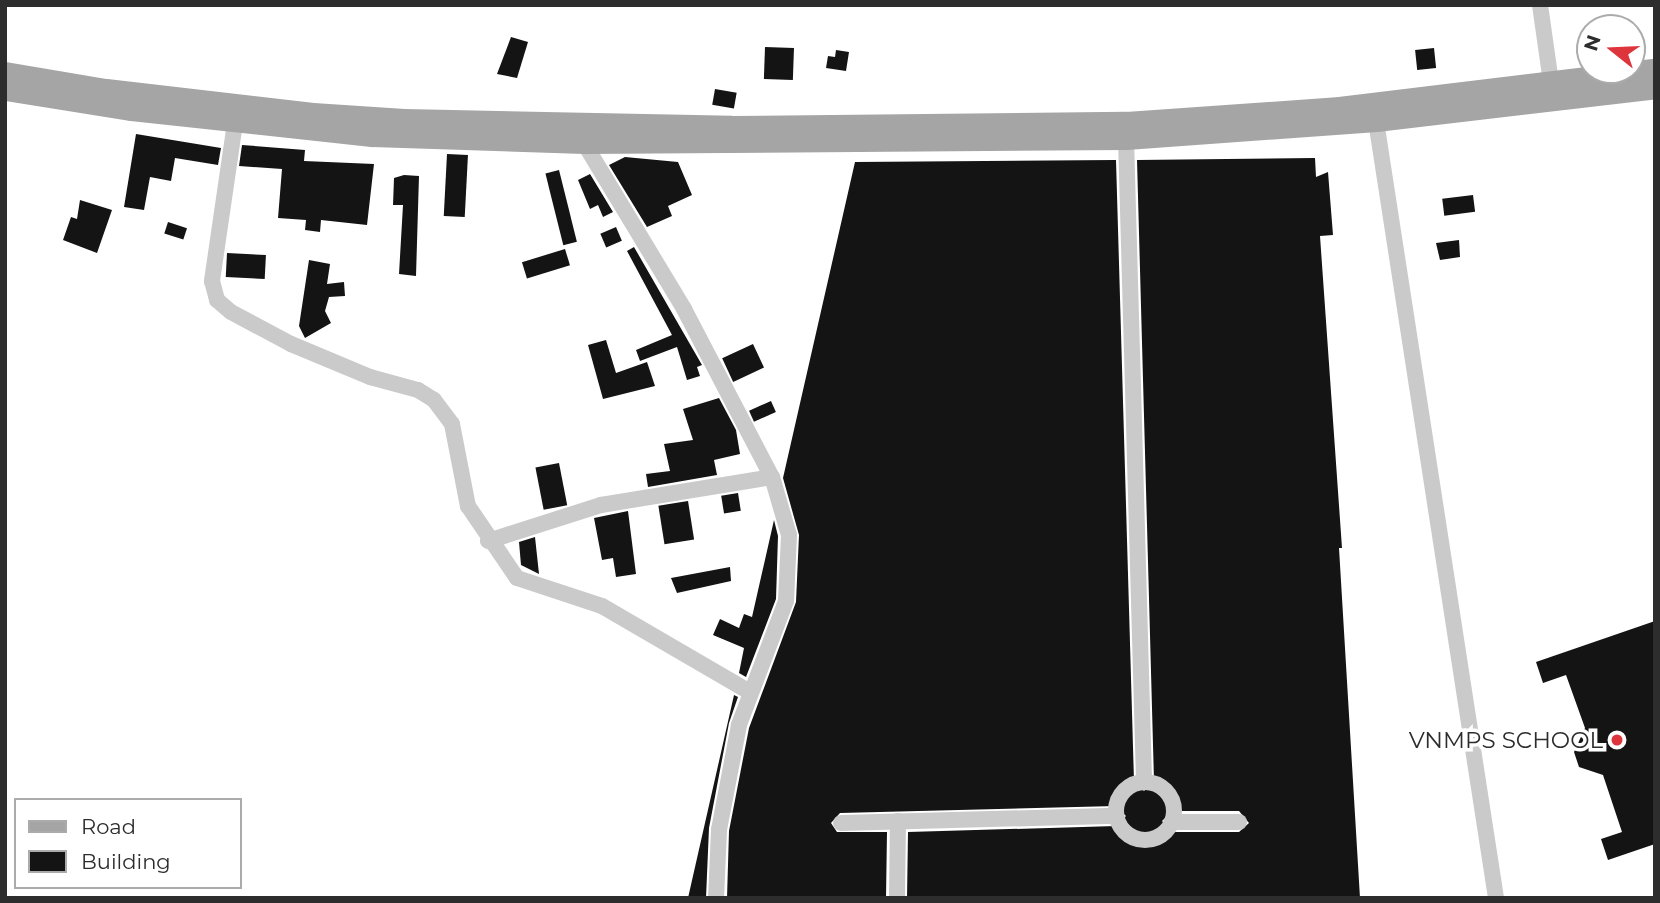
<!DOCTYPE html>
<html>
<head>
<meta charset="utf-8">
<style>
  body { margin:0 }
  #map { position:relative; width:1660px; height:903px; overflow:hidden; background:#fff; font-family:Montserrat,sans-serif }
  div>[style] { position:absolute }
  [style*='--x'] { left:calc(var(--x)*1px); top:calc(var(--y)*1px); width:calc(var(--w)*1px); rotate:calc(var(--a)*1deg) }
  .building>* { inset:0; background:#141414; transform-origin:0 0 }
  .minor>* { height:16px; margin:-8px; padding:0 8px; transform-origin:8px; border-radius:8px; background:#cacaca }
  .minor>.ring { margin:-8px; padding:0; box-sizing:content-box; background:none; border:16px solid #cacaca; border-radius:50% }
  .major>* { height:21px; margin:-10.5px; padding:0 10.5px; transform-origin:10.5px; border-radius:10.5px; background:#a5a5a5 }
  .dots>* { width:19px; height:19px; translate:-50% -50%; box-sizing:border-box; border:4px solid #fff; border-radius:50% }
  span { translate:-50% -50%; white-space:nowrap; text-align:center; line-height:1.15; -webkit-text-stroke:7px #fff; paint-order:stroke }
  .poi-label { font-size:23px; color:#2d2d2d }
  .right { translate:-100% -50%; text-align:right }
  .frame { position:absolute; inset:0; border:7px solid #2d2d2d; pointer-events:none }
  .legend { position:absolute; left:14px; top:798px; width:228px; height:91px; box-sizing:border-box; background:#fff; border:2px solid #ababab; margin:0; padding:9px 12px; list-style:none; font-size:21px; color:#2d2d2d }
  .legend li { display:flex; align-items:center; gap:14px; height:35px }
  .legend b { width:35px; border:2px solid #ababab }
  .north { position:absolute; left:1576px; top:14px; width:70px; height:70px; box-sizing:border-box; background:#fff; border:2px solid #ababab; border-radius:50%; rotate:288deg; font-size:19px; font-weight:700; line-height:28px; text-align:center; color:#2d2d2d }
  .north::after { content:''; display:block; margin:auto; width:24px; height:32px; background:#de353d; clip-path:polygon(50% 0,100% 100%,50% 72%,0 100%) }
</style>
</head>
<body>
<div id="map">
  <div class="building">
    <i style="clip-path:polygon(511px 37px,528px 42px,517px 78px,497px 74px)"></i>
    <i style="left:765px;top:47px;width:29px;height:32px;rotate:2deg"></i>
    <i style="left:1434px;top:48px;width:20px;height:19px;rotate:84deg"></i>
    <i style="clip-path:polygon(836px 50px,849px 52px,846px 71px,826px 68px,828px 56px,835px 57px)"></i>
    <i style="left:715px;top:89px;width:22px;height:16px;rotate:10deg"></i>
    <i style="clip-path:polygon(136px 134px,221px 148px,218px 165px,175px 158px,171px 181px,150px 177px,144px 210px,124px 207px)"></i>
    <i style="clip-path:polygon(242px 145px,305px 150px,304px 161px,374px 164px,367px 225px,321px 220px,320px 232px,305px 230px,306px 220px,278px 218px,282px 169px,239px 166px)"></i>
    <i style="left:447px;top:154px;width:21px;height:62px;rotate:3deg"></i>
    <i style="clip-path:polygon(625px 157px,678px 162px,692px 195px,668px 206px,672px 216px,647px 227px,609px 165px)"></i>
    <i style="clip-path:polygon(evenodd,1315px 158px,1316px 177px,1328px 172px,1333px 235px,1320px 236px,1342px 548px,1339px 548px,1360px 898px,907px 898px,908px 832px,1116px 826px,1126px 816px,1116px 806px,840px 813px,831px 823px,837px 832px,887px 832px,886px 898px,727px 898px,729px 831px,749px 728px,796px 602px,799px 535px,783px 478px,855px 162px,1116px 160px,1134px 781px,1144px 791px,1154px 781px,1137px 160px,1315px 158px,1172px 811px,1239px 811px,1249px 823px,1239px 832px,1171px 832px,1162px 821px,1172px 811px)"></i>
    <i style="left:559px;top:170px;width:74px;height:14px;rotate:76deg"></i>
    <i style="clip-path:polygon(590px 174px,613px 212px,603px 217px,598px 205px,590px 209px,578px 180px)"></i>
    <i style="clip-path:polygon(404px 175px,419px 176px,416px 276px,399px 274px,403px 205px,393px 205px,394px 178px)"></i>
    <i style="left:1473px;top:195px;width:17px;height:31px;rotate:83deg"></i>
    <i style="clip-path:polygon(80px 200px,112px 210px,97px 253px,63px 240px,71px 217px,77px 219px)"></i>
    <i style="left:168px;top:222px;width:20px;height:12px;rotate:18deg"></i>
    <i style="left:616px;top:227px;width:15px;height:17px;rotate:67deg"></i>
    <i style="clip-path:polygon(1459px 240px,1460px 257px,1440px 260px,1436px 243px)"></i>
    <i style="clip-path:polygon(634px 247px,702px 365px,697px 367px,700px 376px,687px 380px,677px 347px,640px 361px,636px 350px,672px 335px,627px 251px)"></i>
    <i style="left:565px;top:249px;width:17px;height:45px;rotate:73deg"></i>
    <i style="left:227px;top:253px;width:39px;height:24px;rotate:3deg"></i>
    <i style="clip-path:polygon(309px 260px,330px 264px,327px 284px,344px 282px,345px 296px,329px 297px,325px 311px,331px 323px,305px 338px,299px 326px)"></i>
    <i style="clip-path:polygon(606px 340px,616px 373px,647px 362px,655px 386px,603px 399px,588px 345px)"></i>
    <i style="left:753px;top:344px;width:26px;height:34px;rotate:65deg"></i>
    <i style="clip-path:polygon(719px 398px,736px 430px,740px 454px,714px 460px,717px 475px,648px 487px,646px 474px,670px 471px,664px 444px,693px 440px,683px 409px)"></i>
    <i style="left:771px;top:401px;width:12px;height:24px;rotate:66deg"></i>
    <i style="left:559px;top:463px;width:43px;height:24px;rotate:79deg"></i>
    <i style="left:738px;top:493px;width:18px;height:17px;rotate:81deg"></i>
    <i style="left:688px;top:501px;width:39px;height:30px;rotate:81deg"></i>
    <i style="clip-path:polygon(628px 511px,636px 574px,616px 577px,613px 558px,602px 560px,594px 518px)"></i>
    <i style="clip-path:polygon(774px 520px,778px 536px,776px 599px,746px 677px,739px 673px,744px 648px,713px 635px,720px 619px,739px 628px,744px 614px,752px 617px)"></i>
    <i style="clip-path:polygon(535px 537px,539px 574px,521px 565px,519px 542px)"></i>
    <i style="clip-path:polygon(730px 567px,731px 581px,677px 593px,671px 578px)"></i>
    <i style="clip-path:polygon(1655px 621px,1655px 844px,1608px 860px,1601px 839px,1622px 832px,1603px 775px,1579px 767px,1574px 752px,1585px 728px,1566px 675px,1543px 683px,1536px 662px)"></i>
    <i style="clip-path:polygon(734px 695px,738px 697px,729px 723px,709px 828px,706px 898px,688px 898px)"></i>
  </div>
  <div class="minor">
    <i style="--x:1540;--y:5;--w:78;--a:81.9"></i>
    <i style="--x:1376;--y:121;--w:786;--a:81.22"></i>
    <i style="--x:235;--y:123;--w:160;--a:98.3"></i>
    <i style="--x:212;--y:281;--w:20;--a:75"></i>
    <i style="--x:217;--y:300;--w:18;--a:41"></i>
    <i style="--x:231;--y:312;--w:68;--a:28.1"></i>
    <i style="--x:291;--y:344;--w:86;--a:22.7"></i>
    <i style="--x:370;--y:377;--w:50;--a:15.2"></i>
    <i style="--x:418;--y:390;--w:19;--a:32"></i>
    <i style="--x:434;--y:400;--w:30;--a:53"></i>
    <i style="--x:452;--y:424;--w:84;--a:79"></i>
    <i style="--x:468;--y:506;--w:87;--a:55.8"></i>
    <i style="--x:517;--y:578;--w:89;--a:18.2"></i>
    <i style="--x:602;--y:606;--w:171;--a:30.2"></i>
    <i style="--x:1126;--y:139;--w:642;--a:88.39"></i>
    <i style="--x:584;--y:143;--w:194;--a:58.9"></i>
    <i style="--x:684;--y:309;--w:190;--a:62.4"></i>
    <i style="--x:772;--y:477;--w:60;--a:73.7"></i>
    <i style="--x:789;--y:535;--w:66;--a:92.6"></i>
    <i style="--x:786;--y:601;--w:133;--a:110.8"></i>
    <i style="--x:739;--y:725;--w:107;--a:100.8"></i>
    <i style="--x:719;--y:830;--w:68;--a:92.5"></i>
    <i style="--x:488;--y:541;--w:119;--a:-17.7"></i>
    <i style="--x:601;--y:505;--w:173;--a:-9.3"></i>
    <i class="ring" style="left:1116px;top:782px;width:42px;height:42px"></i>
    <i style="--x:1172;--y:822;--w:67;--a:0"></i>
    <i style="--x:841;--y:823;--w:275;--a:-1.5"></i>
    <i style="--x:897;--y:898;--w:77;--a:-89.3"></i>
  </div>
  <div class="major">
    <i style="--x:5;--y:72;--w:102;--a:9.6"></i>
    <i style="--x:106;--y:89;--w:208;--a:6.6"></i>
    <i style="--x:313;--y:113;--w:91;--a:3.8"></i>
    <i style="--x:404;--y:119;--w:327;--a:1.2"></i>
    <i style="--x:731;--y:126;--w:395;--a:-0.6"></i>
    <i style="--x:1126;--y:122;--w:214;--a:-4"></i>
    <i style="--x:1339;--y:107;--w:318;--a:-6.9"></i>
    <i style="--x:5;--y:90;--w:128;--a:9"></i>
    <i style="--x:131;--y:110;--w:242;--a:6.2"></i>
    <i style="--x:372;--y:136;--w:212;--a:1.9"></i>
    <i style="--x:584;--y:143;--w:542;--a:-0.42"></i>
    <i style="--x:1126;--y:139;--w:251;--a:-4.1"></i>
    <i style="--x:1376;--y:121;--w:281;--a:-6.7"></i>
  </div>
  <div class="dots">
    <i style="left:1617px;top:740px;background:#de353d"></i>
  </div>
  <div class="poi-label">
    <span class="right" style="left:1603px;top:740px">VNMPS SCHOOL</span>
  </div>
  <div class="frame"></div>
  <ul class="legend">
  <li><b style="height:9px;background:#a5a5a5"></b>Road</li>
  <li><b style="height:19px;background:#141414"></b>Building</li>
  </ul>
  <div class="north">N</div>
</div>
</body>
</html>
